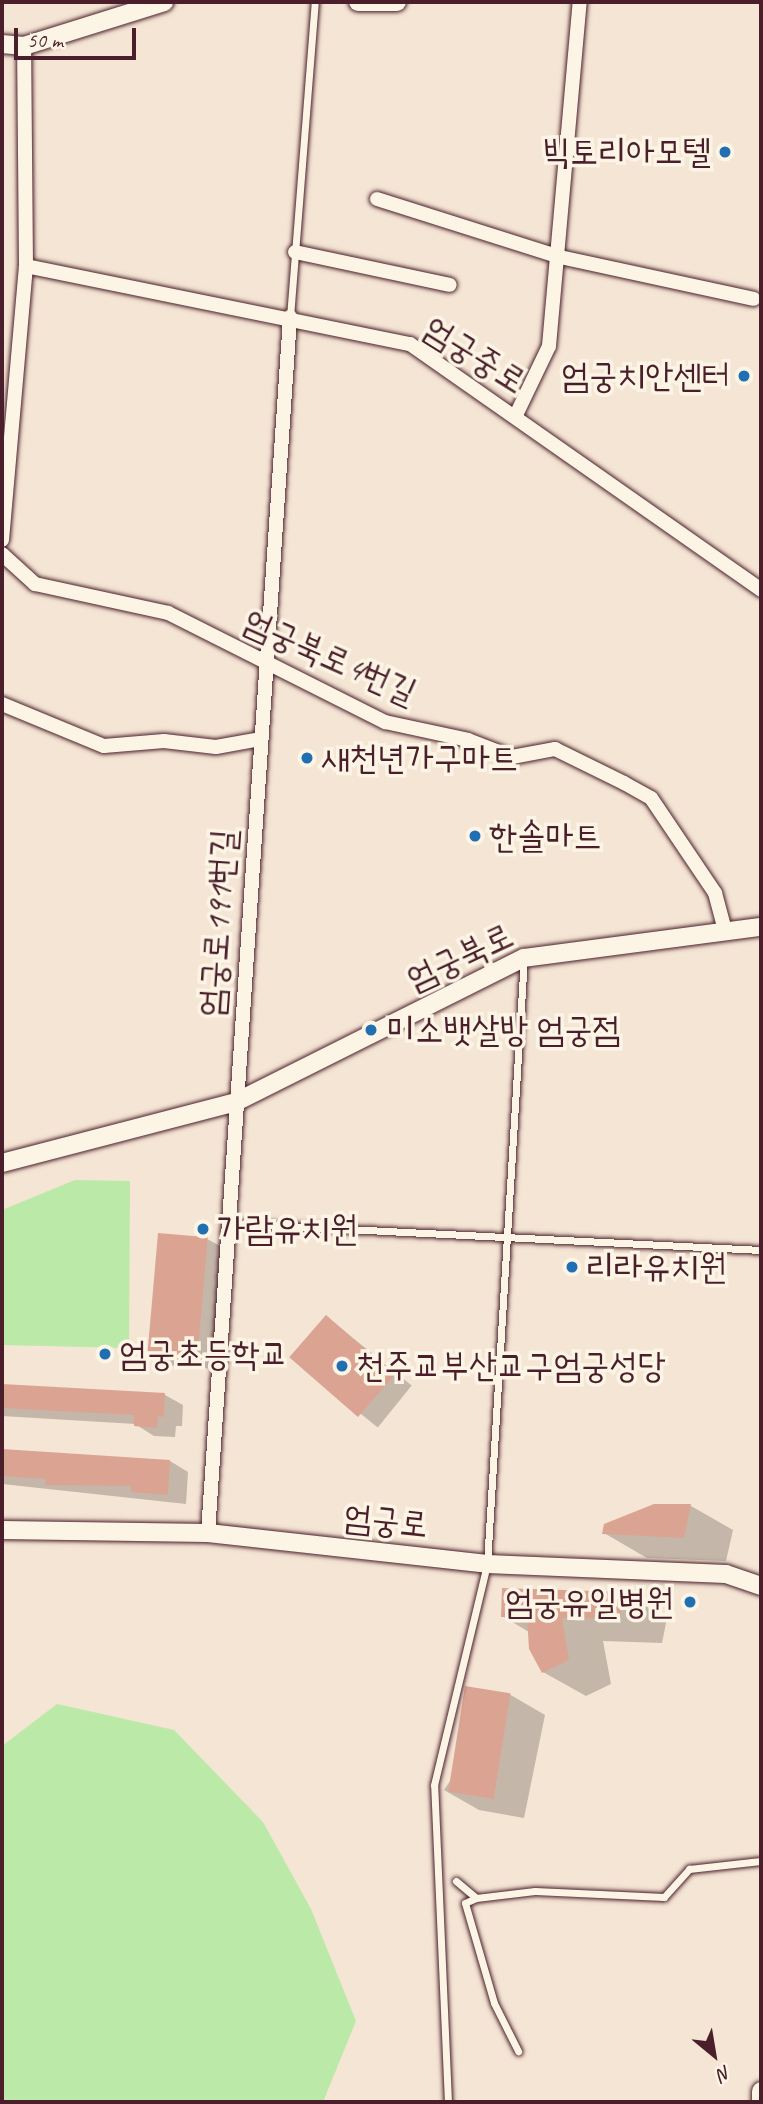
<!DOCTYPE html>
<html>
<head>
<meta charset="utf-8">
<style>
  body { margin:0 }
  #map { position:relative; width:763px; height:2104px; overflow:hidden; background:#f5e5d4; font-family:Caveat,"Poor Story",sans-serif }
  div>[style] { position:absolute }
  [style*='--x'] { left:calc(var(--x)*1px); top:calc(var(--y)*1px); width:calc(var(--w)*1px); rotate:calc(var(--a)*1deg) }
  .green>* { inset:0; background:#bbe9a8 }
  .shadow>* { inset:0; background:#0003; transform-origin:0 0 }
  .building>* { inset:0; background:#dba492; transform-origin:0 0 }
  .roads { filter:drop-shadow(0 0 2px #4a1f2b) drop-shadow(0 0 2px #4a1f2b) }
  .service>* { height:7px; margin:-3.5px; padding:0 3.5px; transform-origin:3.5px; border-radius:3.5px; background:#fcf5e5 }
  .minor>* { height:14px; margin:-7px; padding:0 7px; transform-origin:7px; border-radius:7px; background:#fcf5e5 }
  .tertiary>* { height:18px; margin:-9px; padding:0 9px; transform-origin:9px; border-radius:9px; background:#fcf5e5 }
  .secondary>* { height:19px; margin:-9.5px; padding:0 9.5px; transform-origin:9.5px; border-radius:9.5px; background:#fcf5e5 }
  .dots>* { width:19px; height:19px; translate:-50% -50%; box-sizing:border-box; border:4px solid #fcf5e5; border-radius:50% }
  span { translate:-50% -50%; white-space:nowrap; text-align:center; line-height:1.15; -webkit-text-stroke:7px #fcf5e5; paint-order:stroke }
  .poi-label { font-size:35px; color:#4a1f2b }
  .right { translate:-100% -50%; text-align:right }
  .left { translate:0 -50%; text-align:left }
  .street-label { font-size:35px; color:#4a1f2b }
  .frame { position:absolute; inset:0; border:4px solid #4a1f2b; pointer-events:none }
  .north { position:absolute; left:679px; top:2020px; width:70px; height:70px; -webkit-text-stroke:5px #fcf5e5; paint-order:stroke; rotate:150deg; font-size:19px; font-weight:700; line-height:28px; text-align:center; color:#4a1f2b }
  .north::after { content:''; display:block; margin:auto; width:24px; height:32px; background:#4a1f2b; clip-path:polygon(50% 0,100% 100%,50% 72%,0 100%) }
  .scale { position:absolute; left:14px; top:28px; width:122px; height:32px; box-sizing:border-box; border:4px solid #4a1f2b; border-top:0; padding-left:9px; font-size:21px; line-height:24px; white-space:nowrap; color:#4a1f2b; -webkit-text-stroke:5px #fcf5e5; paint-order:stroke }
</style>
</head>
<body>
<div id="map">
  <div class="green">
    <i style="clip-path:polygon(75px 1180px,130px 1181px,129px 1348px,2px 1345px,2px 1210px)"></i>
    <i style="clip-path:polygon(57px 1704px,174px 1730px,263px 1822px,311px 1909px,356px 2021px,323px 2102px,2px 2102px,2px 1746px)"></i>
  </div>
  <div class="shadow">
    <i style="clip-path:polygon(207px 1239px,226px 1249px,214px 1369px,166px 1365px,148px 1354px)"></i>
    <i style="left:327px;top:1317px;width:109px;height:54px;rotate:39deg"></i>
    <i style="clip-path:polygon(2px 1386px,165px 1395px,183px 1405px,182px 1426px,176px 1426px,175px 1437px,154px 1436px,135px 1424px,2px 1416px)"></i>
    <i style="clip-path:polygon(2px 1451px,170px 1461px,188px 1472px,186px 1504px,2px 1484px)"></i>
    <i style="clip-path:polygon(655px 1506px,691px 1506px,733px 1530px,726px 1561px,647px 1558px,604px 1533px)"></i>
    <i style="clip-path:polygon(625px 1594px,667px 1618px,662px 1643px,603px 1641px,611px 1684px,586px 1696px,543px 1672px,529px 1632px,502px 1616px)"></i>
    <i style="clip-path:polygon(509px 1694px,545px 1715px,524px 1818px,479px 1810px,444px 1790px)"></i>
  </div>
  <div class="building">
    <i style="left:158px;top:1233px;width:50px;height:123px;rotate:5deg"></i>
    <i style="left:326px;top:1315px;width:91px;height:56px;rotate:41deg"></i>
    <i style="clip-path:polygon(2px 1384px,165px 1393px,164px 1417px,158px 1416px,157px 1428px,134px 1426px,134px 1415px,2px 1408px)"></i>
    <i style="clip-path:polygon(2px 1449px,170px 1460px,168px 1495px,131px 1492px,131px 1486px,45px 1485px,46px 1479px,2px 1476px)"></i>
    <i style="clip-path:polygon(654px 1504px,691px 1504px,684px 1538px,602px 1534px,604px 1524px)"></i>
    <i style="clip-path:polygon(502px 1588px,625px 1592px,620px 1619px,562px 1618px,569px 1660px,542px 1673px,529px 1649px,527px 1617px,501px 1617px)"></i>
    <i style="left:465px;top:1686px;width:46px;height:107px;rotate:9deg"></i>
  </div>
  <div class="roads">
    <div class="service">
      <i style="--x:290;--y:317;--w:316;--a:-85.5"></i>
      <i style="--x:228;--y:1223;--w:534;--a:2.9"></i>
      <i style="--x:456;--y:1881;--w:26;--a:40"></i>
      <i style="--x:476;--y:1898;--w:59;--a:-6.8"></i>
      <i style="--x:535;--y:1891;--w:129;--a:2.7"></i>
      <i style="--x:664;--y:1897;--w:38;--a:-48"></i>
      <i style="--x:689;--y:1869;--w:72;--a:-6.3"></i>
      <i style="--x:476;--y:1898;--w:12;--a:156"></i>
      <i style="--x:465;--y:1903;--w:104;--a:73.8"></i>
      <i style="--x:494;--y:2003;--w:54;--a:63.4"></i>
      <i style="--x:448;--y:2102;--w:317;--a:-92.5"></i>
      <i style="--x:434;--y:1785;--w:227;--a:-76.5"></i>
      <i style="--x:487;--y:1564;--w:607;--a:-86.51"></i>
    </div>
    <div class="minor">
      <i style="--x:377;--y:199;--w:192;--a:17.6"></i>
      <i style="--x:560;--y:257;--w:198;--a:12.2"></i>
      <i style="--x:295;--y:252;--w:158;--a:12"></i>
      <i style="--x:26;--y:266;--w:392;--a:11.5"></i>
      <i style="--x:410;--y:344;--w:429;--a:35"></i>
      <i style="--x:516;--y:415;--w:76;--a:-64.4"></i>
      <i style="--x:549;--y:346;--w:345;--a:-84.9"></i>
      <i style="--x:2;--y:540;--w:275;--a:-85"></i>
      <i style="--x:26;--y:266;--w:220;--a:-90.5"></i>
      <i style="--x:2;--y:554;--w:45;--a:42.3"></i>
      <i style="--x:35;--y:584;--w:136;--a:12.3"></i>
      <i style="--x:168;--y:613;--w:243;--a:26.7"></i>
      <i style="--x:385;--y:722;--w:85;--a:12.2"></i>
      <i style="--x:468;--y:740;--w:47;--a:21.1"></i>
      <i style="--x:512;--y:757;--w:44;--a:-10.5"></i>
      <i style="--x:555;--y:749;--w:77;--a:26.2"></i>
      <i style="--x:624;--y:783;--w:31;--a:29"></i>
      <i style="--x:651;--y:798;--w:115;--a:56"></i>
      <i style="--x:715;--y:893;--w:39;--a:75"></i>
      <i style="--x:2;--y:704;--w:110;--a:22.4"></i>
      <i style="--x:104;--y:746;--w:60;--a:-4.8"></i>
      <i style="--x:164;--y:741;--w:52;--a:6.6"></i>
      <i style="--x:216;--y:747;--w:46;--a:-10.1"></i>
      <i style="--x:208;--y:1533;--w:1219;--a:-86.14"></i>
    </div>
    <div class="tertiary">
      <i style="--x:358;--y:2;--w:39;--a:0"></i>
      <i style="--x:2;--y:44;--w:22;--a:5"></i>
      <i style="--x:24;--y:46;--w:147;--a:-17.4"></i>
      <i style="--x:2;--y:1163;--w:242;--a:-14.6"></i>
      <i style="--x:236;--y:1102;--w:322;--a:-26.6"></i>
      <i style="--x:524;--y:958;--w:239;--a:-7.5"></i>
      <i style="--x:2;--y:1530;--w:206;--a:0.8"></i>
      <i style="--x:208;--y:1533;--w:281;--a:6.3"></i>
      <i style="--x:487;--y:1564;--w:239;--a:2.4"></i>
      <i style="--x:726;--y:1574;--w:37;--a:19"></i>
    </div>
    <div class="secondary">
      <i style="--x:761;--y:2102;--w:11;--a:-90"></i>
    </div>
  </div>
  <div class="dots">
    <i style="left:725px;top:152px;background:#1f6fb2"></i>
    <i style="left:744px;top:376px;background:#1f6fb2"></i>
    <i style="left:307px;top:758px;background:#1f6fb2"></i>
    <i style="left:475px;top:836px;background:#1f6fb2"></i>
    <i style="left:371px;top:1030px;background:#1f6fb2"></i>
    <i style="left:203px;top:1229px;background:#1f6fb2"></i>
    <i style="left:572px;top:1267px;background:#1f6fb2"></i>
    <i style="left:105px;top:1354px;background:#1f6fb2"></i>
    <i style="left:342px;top:1366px;background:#1f6fb2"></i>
    <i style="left:690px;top:1602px;background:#1f6fb2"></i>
  </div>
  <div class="poi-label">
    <span class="right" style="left:711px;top:152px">빅토리아모텔</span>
    <span class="right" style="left:730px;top:376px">엄궁치안센터</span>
    <span class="left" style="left:321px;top:758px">새천년가구마트</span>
    <span class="left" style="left:489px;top:836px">한솔마트</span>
    <span class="left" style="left:387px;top:1030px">미소뱃살방 엄궁점</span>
    <span class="left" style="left:217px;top:1229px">가람유치원</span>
    <span class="left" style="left:586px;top:1267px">리라유치원</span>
    <span class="left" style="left:119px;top:1354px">엄궁초등학교</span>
    <span class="left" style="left:356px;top:1366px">천주교부산교구엄궁성당</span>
    <span class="right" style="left:674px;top:1602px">엄궁유일병원</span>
  </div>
  <div class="street-label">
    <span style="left:475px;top:355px;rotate:32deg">엄궁중로</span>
    <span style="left:330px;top:657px;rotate:24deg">엄궁북로4번길</span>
    <span style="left:218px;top:923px;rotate:-86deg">엄궁로191번길</span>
    <span style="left:460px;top:957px;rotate:-25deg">엄궁북로</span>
    <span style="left:386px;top:1521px;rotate:6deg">엄궁로</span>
  </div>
  <div class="frame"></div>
  <div class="north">N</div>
  <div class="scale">50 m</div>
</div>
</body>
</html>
